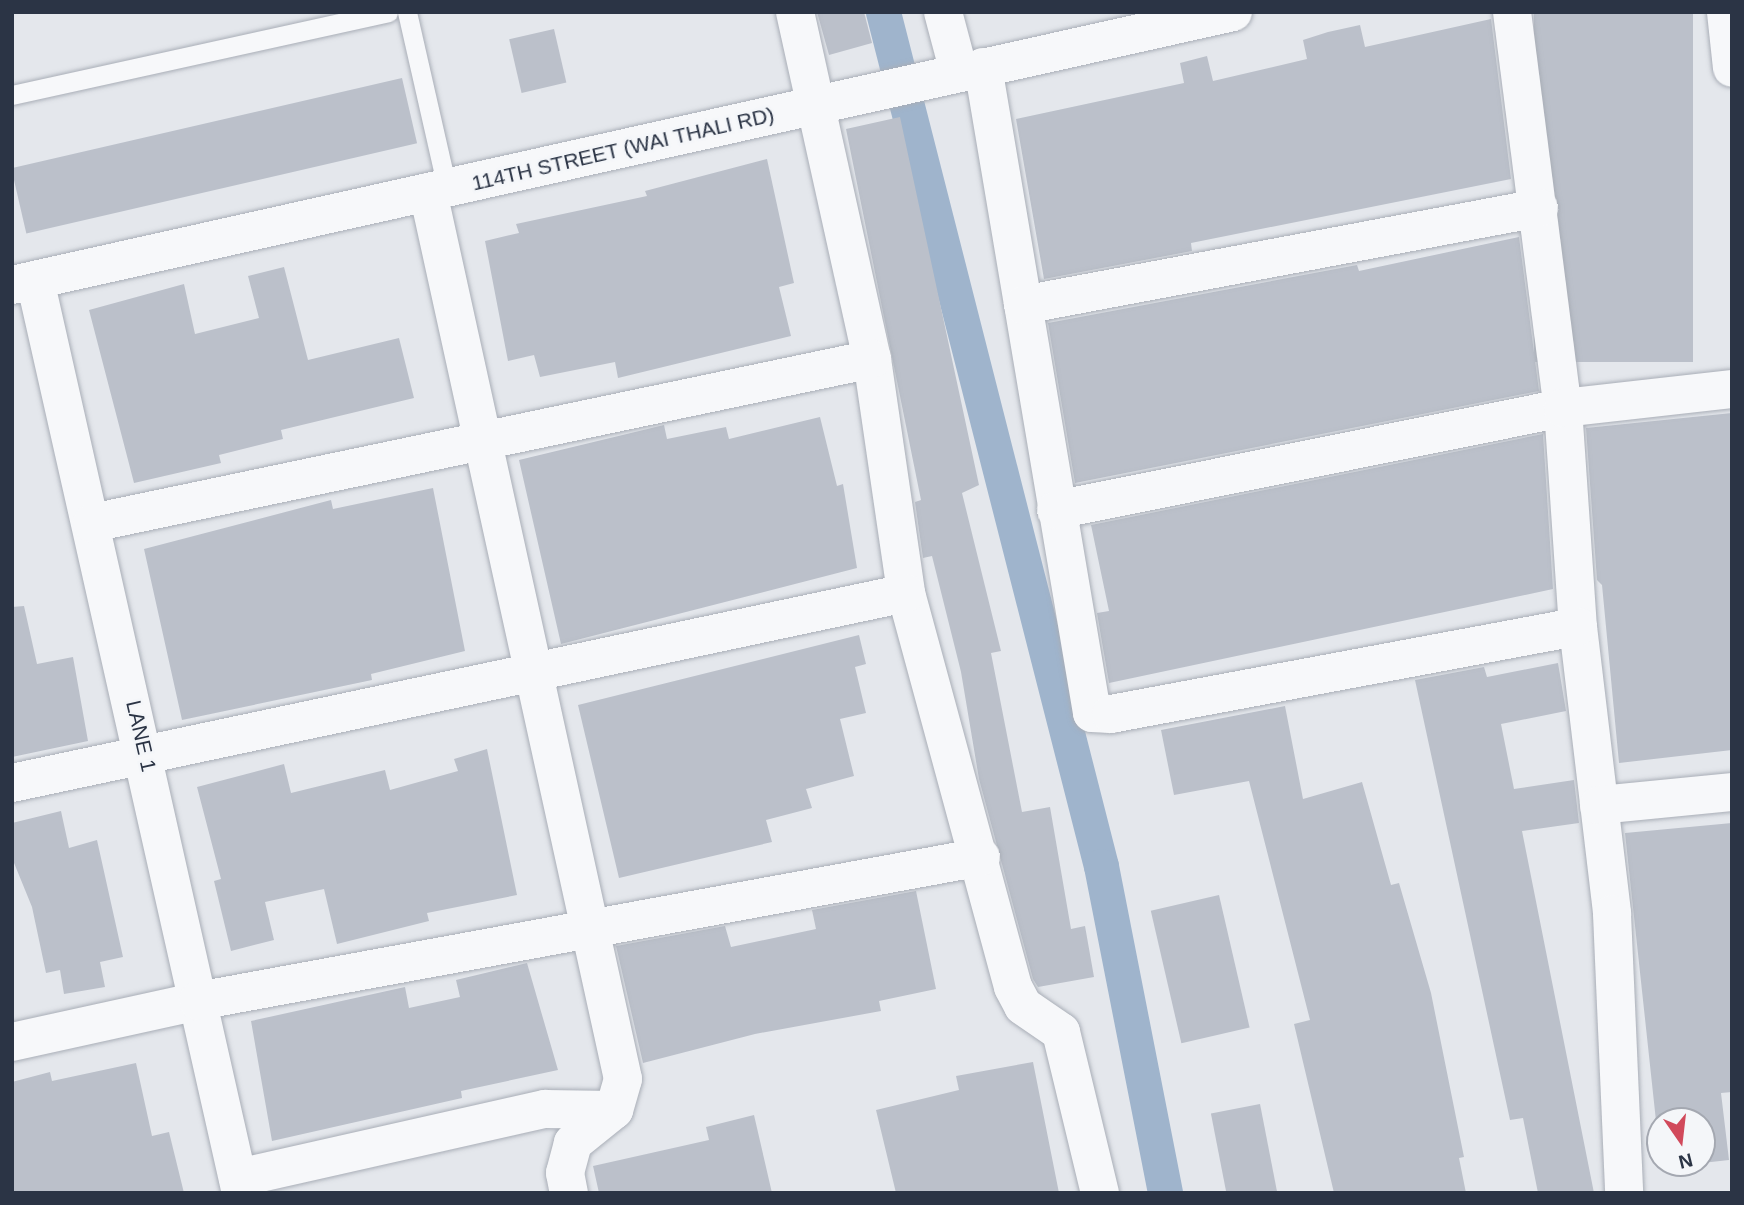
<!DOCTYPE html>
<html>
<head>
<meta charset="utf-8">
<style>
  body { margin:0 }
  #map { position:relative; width:1744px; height:1205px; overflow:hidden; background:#e4e7ec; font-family:Helvetica,sans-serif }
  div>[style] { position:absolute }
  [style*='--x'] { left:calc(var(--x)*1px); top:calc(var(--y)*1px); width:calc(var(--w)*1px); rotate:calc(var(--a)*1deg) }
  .canal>* { height:35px; margin:-17.5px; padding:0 17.5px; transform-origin:17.5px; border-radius:17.5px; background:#9fb4cc }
  .building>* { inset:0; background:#bbc0ca; transform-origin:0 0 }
  .roads { filter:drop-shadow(0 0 2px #a9aeb7) drop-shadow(0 0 2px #a9aeb7) }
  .service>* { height:19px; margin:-9.5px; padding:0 9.5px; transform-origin:9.5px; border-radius:9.5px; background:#f7f8fa }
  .minor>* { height:38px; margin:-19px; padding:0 19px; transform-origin:19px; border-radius:19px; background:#f7f8fa }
  .tertiary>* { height:38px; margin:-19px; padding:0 19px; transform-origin:19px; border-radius:19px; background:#f7f8fa }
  span { translate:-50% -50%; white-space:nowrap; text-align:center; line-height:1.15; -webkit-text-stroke:5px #f4f6f9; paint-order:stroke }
  .street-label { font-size:21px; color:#2b3445 }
  .frame { position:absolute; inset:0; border:14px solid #2b3445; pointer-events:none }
  .north { position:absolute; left:1646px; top:1107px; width:70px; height:70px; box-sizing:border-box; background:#f4f6f9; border:2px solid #a4a8b1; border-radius:50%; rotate:166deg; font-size:19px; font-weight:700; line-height:28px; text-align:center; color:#2b3445 }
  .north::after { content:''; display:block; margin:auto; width:24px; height:32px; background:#d1495b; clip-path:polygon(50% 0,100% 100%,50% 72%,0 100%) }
</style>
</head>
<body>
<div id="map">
  <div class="canal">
    <i style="--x:883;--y:12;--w:881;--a:75.68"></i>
    <i style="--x:1101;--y:866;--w:333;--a:78.9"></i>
  </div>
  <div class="building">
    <i style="clip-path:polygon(817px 12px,864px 12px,872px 43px,829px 55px)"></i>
    <i style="left:1534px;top:12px;width:159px;height:350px"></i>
    <i style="clip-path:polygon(1491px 19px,1511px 179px,1191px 243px,1192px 251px,1044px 279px,1016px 119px,1184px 83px,1180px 63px,1207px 56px,1213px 81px,1307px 59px,1303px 40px,1328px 32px,1360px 25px,1365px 47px)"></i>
    <i style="left:554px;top:29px;width:55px;height:46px;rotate:77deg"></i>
    <i style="left:402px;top:78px;width:67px;height:401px;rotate:77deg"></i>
    <i style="clip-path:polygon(900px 117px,979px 485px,962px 493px,1001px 651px,991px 653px,1022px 812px,1050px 807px,1071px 929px,1085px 926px,1094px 977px,1038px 987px,1033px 979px,979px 779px,961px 672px,932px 556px,923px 558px,915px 502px,921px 500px,846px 129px)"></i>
    <i style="clip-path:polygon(767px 159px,794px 283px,779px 287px,791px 336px,618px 378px,615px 362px,540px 377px,534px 355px,508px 361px,485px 241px,519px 233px,516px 224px,647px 196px,645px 191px)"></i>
    <i style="clip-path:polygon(1519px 237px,1539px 391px,1075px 483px,1048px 323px,1357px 265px,1359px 271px)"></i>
    <i style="clip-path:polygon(284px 267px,308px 360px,399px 338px,414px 398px,281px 430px,283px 439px,219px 455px,221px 463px,134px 483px,89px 310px,184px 284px,195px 334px,259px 318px,248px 276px)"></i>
    <i style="clip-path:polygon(1732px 413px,1732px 750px,1619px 763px,1602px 585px,1597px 580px,1586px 428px)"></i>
    <i style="clip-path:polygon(820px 417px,837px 486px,843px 484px,857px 568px,561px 644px,519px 460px,664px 425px,667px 439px,726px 427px,729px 439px)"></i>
    <i style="clip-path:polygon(1543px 434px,1553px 589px,1109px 683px,1097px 613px,1109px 611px,1091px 525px)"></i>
    <i style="clip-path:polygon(433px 488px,465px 651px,371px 674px,372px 680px,182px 720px,144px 549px,331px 500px,333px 509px)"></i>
    <i style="clip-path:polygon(24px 606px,37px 664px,73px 657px,88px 741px,12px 757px,12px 607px)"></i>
    <i style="clip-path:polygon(859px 635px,866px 664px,855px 667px,866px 713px,840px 719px,854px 776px,806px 789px,812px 808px,766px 820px,772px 842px,619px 878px,578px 705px)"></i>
    <i style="clip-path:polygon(1558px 663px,1566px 711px,1501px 724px,1514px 789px,1574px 780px,1579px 823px,1522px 831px,1594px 1193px,1538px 1193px,1523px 1118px,1510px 1120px,1415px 680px,1484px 667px,1487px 677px)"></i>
    <i style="clip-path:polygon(1285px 706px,1303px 799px,1362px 782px,1391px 885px,1399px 883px,1431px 993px,1464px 1157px,1459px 1158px,1466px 1193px,1334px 1193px,1294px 1024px,1310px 1020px,1249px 781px,1174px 795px,1161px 730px)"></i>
    <i style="clip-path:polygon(487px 749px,517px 895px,427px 913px,429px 921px,337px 944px,324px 889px,265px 902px,274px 940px,231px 951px,214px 881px,221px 879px,197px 787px,284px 764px,291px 793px,385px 770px,390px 790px,458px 771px,454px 759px)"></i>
    <i style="clip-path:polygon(61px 811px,69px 848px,97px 840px,123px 957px,100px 962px,105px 987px,64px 994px,60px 970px,46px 973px,32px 907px,12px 858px,12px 823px)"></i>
    <i style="clip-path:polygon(1732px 823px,1732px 1092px,1721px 1093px,1729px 1160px,1702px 1163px,1702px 1121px,1660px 1121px,1660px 1158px,1625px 833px)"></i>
    <i style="clip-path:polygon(916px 891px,936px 989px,879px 1001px,881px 1011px,755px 1034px,643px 1063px,616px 946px,725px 926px,731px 947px,816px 929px,812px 910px)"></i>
    <i style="left:1219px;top:895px;width:136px;height:70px;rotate:77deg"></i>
    <i style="clip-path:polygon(527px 963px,558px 1070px,461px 1091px,462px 1098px,272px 1141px,251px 1021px,405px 987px,409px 1008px,460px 997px,456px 980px)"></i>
    <i style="clip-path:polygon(1033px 1062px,1059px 1193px,896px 1193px,876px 1110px,959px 1090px,956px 1076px)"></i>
    <i style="clip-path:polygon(136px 1063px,152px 1136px,169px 1132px,184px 1193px,12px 1193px,12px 1082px,50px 1072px,52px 1081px)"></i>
    <i style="left:1260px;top:1104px;width:91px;height:50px;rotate:79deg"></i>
    <i style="clip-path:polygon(754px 1115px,772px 1193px,599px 1193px,593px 1166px,709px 1140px,706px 1127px)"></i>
  </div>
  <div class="roads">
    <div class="service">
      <i style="--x:407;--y:12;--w:180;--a:77.2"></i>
      <i style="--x:12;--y:95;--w:385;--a:-12.4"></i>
    </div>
    <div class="minor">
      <i style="--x:795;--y:12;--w:355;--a:77.5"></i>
      <i style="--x:872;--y:359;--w:236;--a:81.7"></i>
      <i style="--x:906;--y:593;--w:408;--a:74.8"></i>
      <i style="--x:1013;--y:987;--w:21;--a:62"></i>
      <i style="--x:1023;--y:1006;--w:46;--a:34.4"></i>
      <i style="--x:1061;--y:1032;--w:166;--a:76.4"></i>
      <i style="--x:943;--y:12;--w:62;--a:75.1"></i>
      <i style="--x:1512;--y:12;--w:399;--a:82.7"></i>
      <i style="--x:1563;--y:408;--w:220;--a:86.1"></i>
      <i style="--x:1578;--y:627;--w:289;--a:83.2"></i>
      <i style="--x:1612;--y:914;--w:279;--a:87.5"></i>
      <i style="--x:1726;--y:12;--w:56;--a:83.9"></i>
      <i style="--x:983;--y:67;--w:655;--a:80.42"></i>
      <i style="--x:1092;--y:713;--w:19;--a:3"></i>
      <i style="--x:1111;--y:714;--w:475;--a:-10.6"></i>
      <i style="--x:428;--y:192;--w:908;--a:77.6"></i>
      <i style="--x:623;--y:1079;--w:32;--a:106"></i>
      <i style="--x:614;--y:1110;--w:53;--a:141.2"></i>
      <i style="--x:573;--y:1143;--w:31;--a:105"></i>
      <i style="--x:565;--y:1173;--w:20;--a:79"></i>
      <i style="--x:35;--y:280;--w:936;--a:77.29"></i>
      <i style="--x:1023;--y:305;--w:525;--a:-10.65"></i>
      <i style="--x:1056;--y:510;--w:517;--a:-11.38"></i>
      <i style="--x:1563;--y:408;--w:170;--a:-6.4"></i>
      <i style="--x:92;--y:523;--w:797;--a:-11.87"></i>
      <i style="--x:12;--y:783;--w:914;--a:-12"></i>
      <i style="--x:1599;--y:805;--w:134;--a:-5.6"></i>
      <i style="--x:12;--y:1042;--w:190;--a:-12.4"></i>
      <i style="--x:198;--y:1001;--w:796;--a:-10.42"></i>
      <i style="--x:238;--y:1178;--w:315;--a:-12.7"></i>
      <i style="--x:545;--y:1109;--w:69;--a:0.8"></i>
    </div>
    <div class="tertiary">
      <i style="--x:12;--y:285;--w:1251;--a:-12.6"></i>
    </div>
  </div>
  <div class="street-label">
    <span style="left:623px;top:149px;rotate:-13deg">114TH STREET (WAI THALI RD)</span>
    <span style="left:141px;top:736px;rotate:77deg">LANE 1</span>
  </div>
  <div class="frame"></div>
  <div class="north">N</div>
</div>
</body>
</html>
